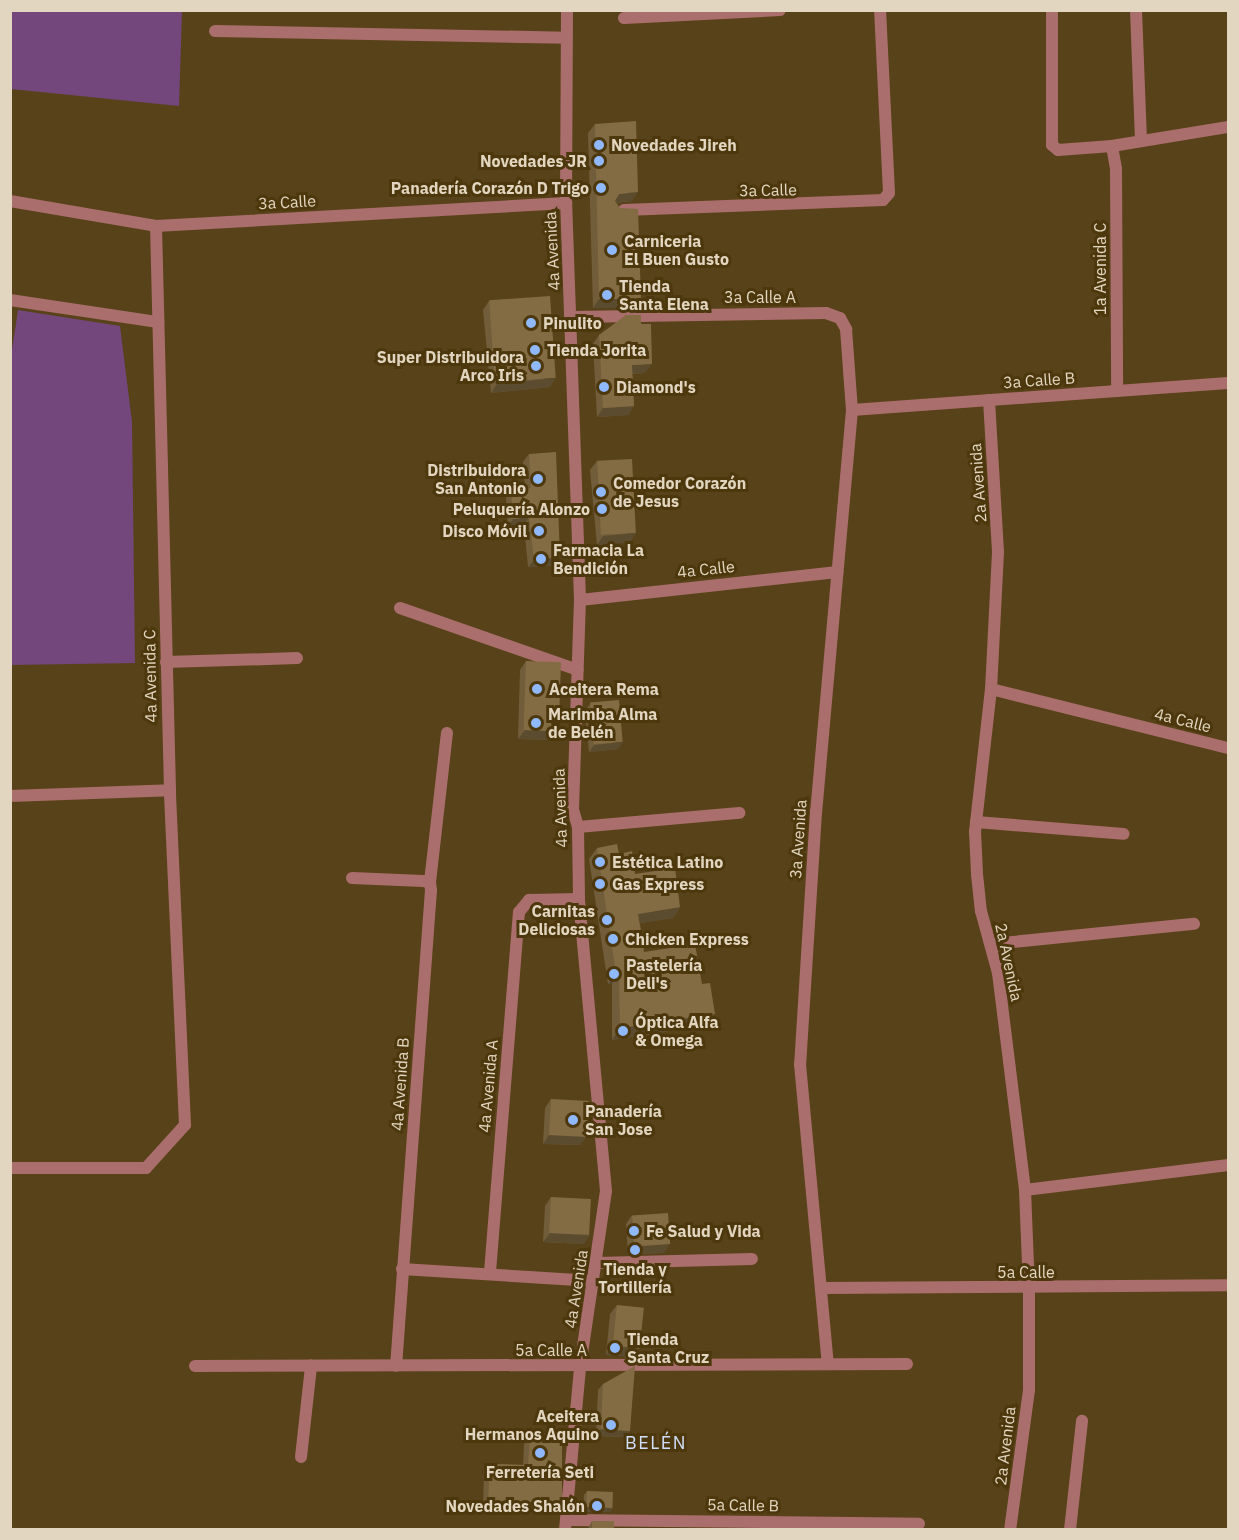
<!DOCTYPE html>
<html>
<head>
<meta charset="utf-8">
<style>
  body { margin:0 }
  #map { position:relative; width:1239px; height:1540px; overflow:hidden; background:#584219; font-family:"IBM Plex Sans",sans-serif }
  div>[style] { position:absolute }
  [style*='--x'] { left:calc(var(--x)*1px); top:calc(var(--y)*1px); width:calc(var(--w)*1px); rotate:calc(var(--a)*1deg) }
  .green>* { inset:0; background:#73467c }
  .service>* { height:12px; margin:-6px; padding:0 6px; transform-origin:6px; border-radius:6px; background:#aa6e6c }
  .minor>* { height:12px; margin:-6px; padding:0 6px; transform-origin:6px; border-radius:6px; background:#aa6e6c }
  .tertiary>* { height:12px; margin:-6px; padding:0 6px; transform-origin:6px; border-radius:6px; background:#aa6e6c }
  .wall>* { inset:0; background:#715d3a }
  .shaded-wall>* { inset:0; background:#5c4c2f }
  .building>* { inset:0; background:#836c43; transform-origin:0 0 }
  .dots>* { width:16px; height:16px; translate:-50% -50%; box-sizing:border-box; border:3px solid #4d380d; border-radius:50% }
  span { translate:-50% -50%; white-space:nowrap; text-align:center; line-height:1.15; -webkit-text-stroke:6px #4d380d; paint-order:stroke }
  .poi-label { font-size:16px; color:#e3d6c0; font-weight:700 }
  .left { translate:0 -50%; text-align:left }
  .right { translate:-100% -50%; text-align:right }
  .street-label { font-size:16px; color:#e3d6c0 }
  .neighbourhood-label { font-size:18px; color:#d0dffa; letter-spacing:1.5px }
  .frame { position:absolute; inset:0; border:12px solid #e3d6c0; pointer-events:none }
</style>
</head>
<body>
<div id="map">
  <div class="green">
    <i style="clip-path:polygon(11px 10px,182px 11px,179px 106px,11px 89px)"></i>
    <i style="clip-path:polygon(18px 310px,120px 326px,132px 422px,135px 663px,11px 665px,10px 363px)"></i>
  </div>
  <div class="service">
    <i style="--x:400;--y:608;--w:188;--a:19.2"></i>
    <i style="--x:976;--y:822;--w:148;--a:4.6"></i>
    <i style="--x:430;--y:882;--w:150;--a:-83.5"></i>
    <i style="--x:301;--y:1457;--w:92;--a:-83.7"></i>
  </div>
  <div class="minor">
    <i style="--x:1052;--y:10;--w:135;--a:90"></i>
    <i style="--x:1052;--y:145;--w:8;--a:40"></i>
    <i style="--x:1058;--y:150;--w:54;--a:-4.2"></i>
    <i style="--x:1112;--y:146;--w:118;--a:-9.3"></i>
    <i style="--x:1136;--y:10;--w:129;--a:87.8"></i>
    <i style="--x:624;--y:18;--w:156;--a:-2.9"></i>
    <i style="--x:215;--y:31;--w:351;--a:1.1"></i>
    <i style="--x:1112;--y:146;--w:23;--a:80"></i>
    <i style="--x:1116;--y:169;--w:222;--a:89.7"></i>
    <i style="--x:10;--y:201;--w:148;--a:9.7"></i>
    <i style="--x:156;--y:226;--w:411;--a:-3.2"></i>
    <i style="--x:624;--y:210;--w:259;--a:-2.2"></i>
    <i style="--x:883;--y:200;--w:9;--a:-49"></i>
    <i style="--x:889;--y:193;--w:183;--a:-92.8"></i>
    <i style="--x:10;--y:300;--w:150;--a:8.5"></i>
    <i style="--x:572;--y:317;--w:254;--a:-0.9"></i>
    <i style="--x:826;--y:313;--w:15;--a:20"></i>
    <i style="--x:840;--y:318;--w:13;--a:61"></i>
    <i style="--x:846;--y:329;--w:81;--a:85.8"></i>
    <i style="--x:852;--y:410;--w:404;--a:95.1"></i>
    <i style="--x:816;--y:812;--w:253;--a:93.6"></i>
    <i style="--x:800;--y:1064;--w:301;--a:84.7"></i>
    <i style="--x:989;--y:400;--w:152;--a:86.6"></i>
    <i style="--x:998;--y:552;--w:137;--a:92.9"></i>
    <i style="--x:991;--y:689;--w:143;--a:96.4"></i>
    <i style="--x:975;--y:831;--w:43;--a:87.3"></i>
    <i style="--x:977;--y:874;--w:37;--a:84"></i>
    <i style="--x:981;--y:911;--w:64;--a:74.7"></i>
    <i style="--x:998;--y:973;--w:219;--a:82.9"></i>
    <i style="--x:1025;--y:1190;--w:99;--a:87.7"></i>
    <i style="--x:1029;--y:1289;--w:101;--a:90"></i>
    <i style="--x:1029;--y:1390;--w:141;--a:97.7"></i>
    <i style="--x:852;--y:410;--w:377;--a:-4.1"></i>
    <i style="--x:580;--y:600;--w:259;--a:-6.2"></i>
    <i style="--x:166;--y:662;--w:131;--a:-1.7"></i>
    <i style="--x:991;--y:689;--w:244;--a:14"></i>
    <i style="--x:10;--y:796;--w:160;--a:-2.1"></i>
    <i style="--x:578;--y:827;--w:162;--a:-5"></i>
    <i style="--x:352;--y:878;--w:71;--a:2.4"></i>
    <i style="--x:423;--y:881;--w:7;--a:8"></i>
    <i style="--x:430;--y:882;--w:8;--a:83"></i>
    <i style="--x:431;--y:890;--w:477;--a:94.2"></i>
    <i style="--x:992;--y:944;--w:203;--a:-5.7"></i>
    <i style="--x:10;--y:1168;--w:136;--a:0"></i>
    <i style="--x:146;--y:1168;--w:58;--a:-47.8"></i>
    <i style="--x:185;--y:1125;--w:335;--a:-92.6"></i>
    <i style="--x:170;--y:790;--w:564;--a:-91.42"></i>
    <i style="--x:1025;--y:1190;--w:205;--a:-7"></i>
    <i style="--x:597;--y:1263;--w:155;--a:-1.5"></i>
    <i style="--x:402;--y:1269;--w:191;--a:3.6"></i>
    <i style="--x:490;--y:1272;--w:361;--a:-85.4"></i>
    <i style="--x:519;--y:912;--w:16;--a:-50"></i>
    <i style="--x:529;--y:900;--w:50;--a:-1.1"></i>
    <i style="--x:824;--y:1288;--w:404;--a:-0.4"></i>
    <i style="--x:195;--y:1366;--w:712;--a:-0.16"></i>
    <i style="--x:566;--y:1520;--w:353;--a:0.6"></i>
    <i style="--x:1070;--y:1530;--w:110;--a:-83.7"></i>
  </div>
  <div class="tertiary">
    <i style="--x:565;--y:1530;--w:164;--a:-84.7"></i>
    <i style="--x:580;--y:1367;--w:178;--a:-81.6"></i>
    <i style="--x:606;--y:1191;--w:293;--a:-95.3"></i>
    <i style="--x:579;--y:899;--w:72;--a:-90.8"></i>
    <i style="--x:578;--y:827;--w:18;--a:-106"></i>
    <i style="--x:573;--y:810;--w:210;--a:-88.1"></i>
    <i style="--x:580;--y:600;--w:397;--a:-92"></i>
    <i style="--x:566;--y:203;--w:193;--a:-89.7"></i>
  </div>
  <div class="wall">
    <i style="clip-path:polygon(595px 124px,632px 201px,616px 203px,634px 308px,593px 308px,588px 133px)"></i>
    <i style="clip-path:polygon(489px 301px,550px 387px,491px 393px,483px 310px)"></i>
    <i style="clip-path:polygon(641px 324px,645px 373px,632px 374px,634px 406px,628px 415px,597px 417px,593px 344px,599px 335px)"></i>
    <i style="clip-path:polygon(529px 454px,555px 565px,528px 567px,524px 525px,508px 526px,506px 497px,511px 489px,525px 488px,523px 462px)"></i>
    <i style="clip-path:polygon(597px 461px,630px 542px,597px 545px,590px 470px)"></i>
    <i style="clip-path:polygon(526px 661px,558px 731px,552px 740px,518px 739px,520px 670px)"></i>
    <i style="clip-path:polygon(590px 704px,618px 749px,589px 752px,585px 711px)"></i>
    <i style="clip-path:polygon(597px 848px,619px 854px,635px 874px,680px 907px,673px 918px,640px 923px,644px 952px,707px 1025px,612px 1040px,612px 984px,608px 984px,589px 859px)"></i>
    <i style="clip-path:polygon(551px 1099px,587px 1136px,580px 1145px,543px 1144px,545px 1108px)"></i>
    <i style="clip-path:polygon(551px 1197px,584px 1244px,543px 1242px,545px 1206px)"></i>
    <i style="clip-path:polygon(632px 1215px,664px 1253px,628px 1254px,626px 1224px)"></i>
    <i style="clip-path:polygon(617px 1305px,633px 1357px,606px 1355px,610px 1314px)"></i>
    <i style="clip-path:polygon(603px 1384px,630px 1431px,625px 1437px,596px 1436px,598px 1390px)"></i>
    <i style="clip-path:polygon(530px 1436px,556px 1510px,483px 1509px,484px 1472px,490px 1464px,523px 1465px,524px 1444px)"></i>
    <i style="clip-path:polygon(587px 1491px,610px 1512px,583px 1512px,584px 1495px)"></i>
    <i style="clip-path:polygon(592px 1521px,614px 1530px,587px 1530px)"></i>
  </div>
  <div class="shaded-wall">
    <i style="clip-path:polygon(638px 192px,632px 201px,613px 203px,619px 194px)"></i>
    <i style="clip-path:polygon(599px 299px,641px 299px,634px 308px,593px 308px)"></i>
    <i style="clip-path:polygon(652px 364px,645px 373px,625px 374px,632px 365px)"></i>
    <i style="clip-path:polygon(556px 378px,550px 387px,491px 393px,497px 384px)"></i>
    <i style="clip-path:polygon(634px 406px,628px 415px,597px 417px,603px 408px)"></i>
    <i style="clip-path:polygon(529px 517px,524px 525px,508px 526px,513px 519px)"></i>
    <i style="clip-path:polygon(636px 533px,630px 542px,597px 545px,603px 536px)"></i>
    <i style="clip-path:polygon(560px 557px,555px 565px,528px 567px,534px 560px)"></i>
    <i style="clip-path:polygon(525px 730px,558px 731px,552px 740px,518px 739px)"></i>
    <i style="clip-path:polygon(623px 742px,618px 749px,589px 752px,594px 745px)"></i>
    <i style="clip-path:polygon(680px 907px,673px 918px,630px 925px,638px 914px)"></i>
    <i style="clip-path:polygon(619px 972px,612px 984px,608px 984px,616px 973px)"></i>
    <i style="clip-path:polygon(715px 1014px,707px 1025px,612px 1040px,620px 1028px)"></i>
    <i style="clip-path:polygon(549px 1135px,587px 1136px,580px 1145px,543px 1144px)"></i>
    <i style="clip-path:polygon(550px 1233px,590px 1235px,584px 1244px,543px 1242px)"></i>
    <i style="clip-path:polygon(670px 1244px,664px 1253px,628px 1254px,634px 1245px)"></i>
    <i style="clip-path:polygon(612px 1346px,639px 1348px,633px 1357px,606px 1355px)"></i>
    <i style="clip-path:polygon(601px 1429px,630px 1431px,625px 1437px,596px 1436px)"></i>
    <i style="clip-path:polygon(488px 1501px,562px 1503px,556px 1510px,483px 1509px)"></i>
    <i style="clip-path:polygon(586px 1507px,613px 1508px,610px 1512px,583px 1512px)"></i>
  </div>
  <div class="building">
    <i style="clip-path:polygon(636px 121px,638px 192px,619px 194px,615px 201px,620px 208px,638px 209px,641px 299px,599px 299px,595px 124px)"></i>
    <i style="left:550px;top:296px;width:82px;height:61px;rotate:86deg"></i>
    <i style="clip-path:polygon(626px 315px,641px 315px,641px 324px,651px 324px,652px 364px,632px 365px,634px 406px,603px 408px,599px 335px)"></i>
    <i style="clip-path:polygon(556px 452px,560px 557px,534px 560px,529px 517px,513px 519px,511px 489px,531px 488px,529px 454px)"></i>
    <i style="left:632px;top:459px;width:74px;height:35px;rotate:87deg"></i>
    <i style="left:526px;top:661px;width:35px;height:69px;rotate:2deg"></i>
    <i style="left:619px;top:700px;width:42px;height:29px;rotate:85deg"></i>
    <i style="clip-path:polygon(617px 844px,619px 854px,632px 851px,635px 874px,675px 868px,680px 907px,638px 914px,644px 952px,695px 944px,702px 984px,710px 983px,715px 1014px,620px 1028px,619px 972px,616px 973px,597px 848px)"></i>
    <i style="left:551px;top:1099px;width:38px;height:36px;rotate:3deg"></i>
    <i style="left:551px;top:1197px;width:40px;height:36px;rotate:3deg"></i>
    <i style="left:668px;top:1213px;width:31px;height:36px;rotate:86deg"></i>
    <i style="left:617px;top:1305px;width:27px;height:41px;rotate:6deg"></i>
    <i style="clip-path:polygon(635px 1366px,630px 1431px,601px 1429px,603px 1384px)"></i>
    <i style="clip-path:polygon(530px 1436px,562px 1439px,562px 1503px,488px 1501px,490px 1464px,528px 1465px)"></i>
    <i style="left:587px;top:1491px;width:26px;height:16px;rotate:2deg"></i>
    <i style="left:592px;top:1521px;width:22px;height:9px"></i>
  </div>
  <div class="dots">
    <i style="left:599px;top:145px;background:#90b8fd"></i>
    <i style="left:599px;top:161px;background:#90b8fd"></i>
    <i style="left:601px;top:188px;background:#90b8fd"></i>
    <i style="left:612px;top:250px;background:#90b8fd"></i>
    <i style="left:607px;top:295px;background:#90b8fd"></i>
    <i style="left:531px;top:323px;background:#90b8fd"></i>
    <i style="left:535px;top:350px;background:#90b8fd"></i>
    <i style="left:536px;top:366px;background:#90b8fd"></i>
    <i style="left:604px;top:387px;background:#90b8fd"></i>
    <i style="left:538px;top:479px;background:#90b8fd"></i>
    <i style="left:601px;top:492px;background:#90b8fd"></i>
    <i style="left:602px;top:509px;background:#90b8fd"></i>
    <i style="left:539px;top:531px;background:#90b8fd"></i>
    <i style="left:541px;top:559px;background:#90b8fd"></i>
    <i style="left:537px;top:689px;background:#90b8fd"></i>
    <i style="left:536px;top:723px;background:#90b8fd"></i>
    <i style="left:600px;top:862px;background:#90b8fd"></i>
    <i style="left:600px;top:884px;background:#90b8fd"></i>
    <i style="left:607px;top:920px;background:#90b8fd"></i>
    <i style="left:613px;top:939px;background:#90b8fd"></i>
    <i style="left:614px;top:974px;background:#90b8fd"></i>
    <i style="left:623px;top:1031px;background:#90b8fd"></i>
    <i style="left:573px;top:1120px;background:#90b8fd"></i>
    <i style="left:634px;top:1231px;background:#90b8fd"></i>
    <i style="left:635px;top:1250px;background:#90b8fd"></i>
    <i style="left:615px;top:1348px;background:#90b8fd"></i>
    <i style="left:611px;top:1425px;background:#90b8fd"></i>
    <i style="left:540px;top:1453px;background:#90b8fd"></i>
    <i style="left:597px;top:1506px;background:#90b8fd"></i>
  </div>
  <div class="poi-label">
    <span class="left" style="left:611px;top:145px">Novedades Jireh</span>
    <span class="right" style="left:587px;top:161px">Novedades JR</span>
    <span class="right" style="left:589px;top:188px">Panadería Corazón D Trigo</span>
    <span class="left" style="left:624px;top:250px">Carniceria<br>El Buen Gusto</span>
    <span class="left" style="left:619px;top:295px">Tienda<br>Santa Elena</span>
    <span class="left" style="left:543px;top:323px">Pinulito</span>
    <span class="left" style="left:547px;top:350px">Tienda Jorita</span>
    <span class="right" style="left:524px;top:366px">Super Distribuidora<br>Arco Iris</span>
    <span class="left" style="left:616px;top:387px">Diamond's</span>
    <span class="right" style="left:526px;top:479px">Distribuidora<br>San Antonio</span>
    <span class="left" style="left:613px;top:492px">Comedor Corazón<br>de Jesus</span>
    <span class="right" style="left:590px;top:509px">Peluquería Alonzo</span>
    <span class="right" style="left:527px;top:531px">Disco Móvil</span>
    <span class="left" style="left:553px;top:559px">Farmacia La<br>Bendición</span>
    <span class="left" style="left:549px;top:689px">Aceitera Rema</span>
    <span class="left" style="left:548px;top:723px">Marimba Alma<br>de Belén</span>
    <span class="left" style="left:612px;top:862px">Estética Latino</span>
    <span class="left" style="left:612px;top:884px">Gas Express</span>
    <span class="right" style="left:595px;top:920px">Carnitas<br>Deliciosas</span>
    <span class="left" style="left:625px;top:939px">Chicken Express</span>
    <span class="left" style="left:626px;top:974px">Pastelería<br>Deli's</span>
    <span class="left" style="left:635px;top:1031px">Óptica Alfa<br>&amp; Omega</span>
    <span class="left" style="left:585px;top:1120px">Panadería<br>San Jose</span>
    <span class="left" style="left:646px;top:1231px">Fe Salud y Vida</span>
    <span style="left:635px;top:1278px">Tienda y<br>Tortillería</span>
    <span class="left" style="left:627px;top:1348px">Tienda<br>Santa Cruz</span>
    <span class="right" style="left:599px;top:1425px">Aceitera<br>Hermanos Aquino</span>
    <span style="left:540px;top:1472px">Ferretería Seti</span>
    <span class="right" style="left:585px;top:1506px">Novedades Shalón</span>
  </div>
  <div class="street-label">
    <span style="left:768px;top:190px;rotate:-1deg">3a Calle</span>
    <span style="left:287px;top:202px;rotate:-3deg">3a Calle</span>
    <span style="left:552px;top:251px;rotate:-93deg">4a Avenida</span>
    <span style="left:1100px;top:269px;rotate:-90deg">1a Avenida C</span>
    <span style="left:760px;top:297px">3a Calle A</span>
    <span style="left:1039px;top:380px;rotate:-4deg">3a Calle B</span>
    <span style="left:978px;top:483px;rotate:-94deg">2a Avenida</span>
    <span style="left:706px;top:569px;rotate:-6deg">4a Calle</span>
    <span style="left:150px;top:676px;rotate:-91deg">4a Avenida C</span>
    <span style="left:1183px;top:720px;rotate:14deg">4a Calle</span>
    <span style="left:560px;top:808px;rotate:-92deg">4a Avenida</span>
    <span style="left:798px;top:839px;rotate:-86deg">3a Avenida</span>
    <span style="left:1009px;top:962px;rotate:78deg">2a Avenida</span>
    <span style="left:400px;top:1084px;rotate:-86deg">4a Avenida B</span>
    <span style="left:488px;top:1086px;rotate:-85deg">4a Avenida A</span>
    <span style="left:1026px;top:1272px">5a Calle</span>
    <span style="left:576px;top:1289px;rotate:-81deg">4a Avenida</span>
    <span style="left:551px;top:1350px">5a Calle A</span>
    <span style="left:1005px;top:1446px;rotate:-83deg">2a Avenida</span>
    <span style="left:743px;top:1505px;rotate:1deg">5a Calle B</span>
  </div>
  <div class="neighbourhood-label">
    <span style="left:656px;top:1443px">BELÉN</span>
  </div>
  <div class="frame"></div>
</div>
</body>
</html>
